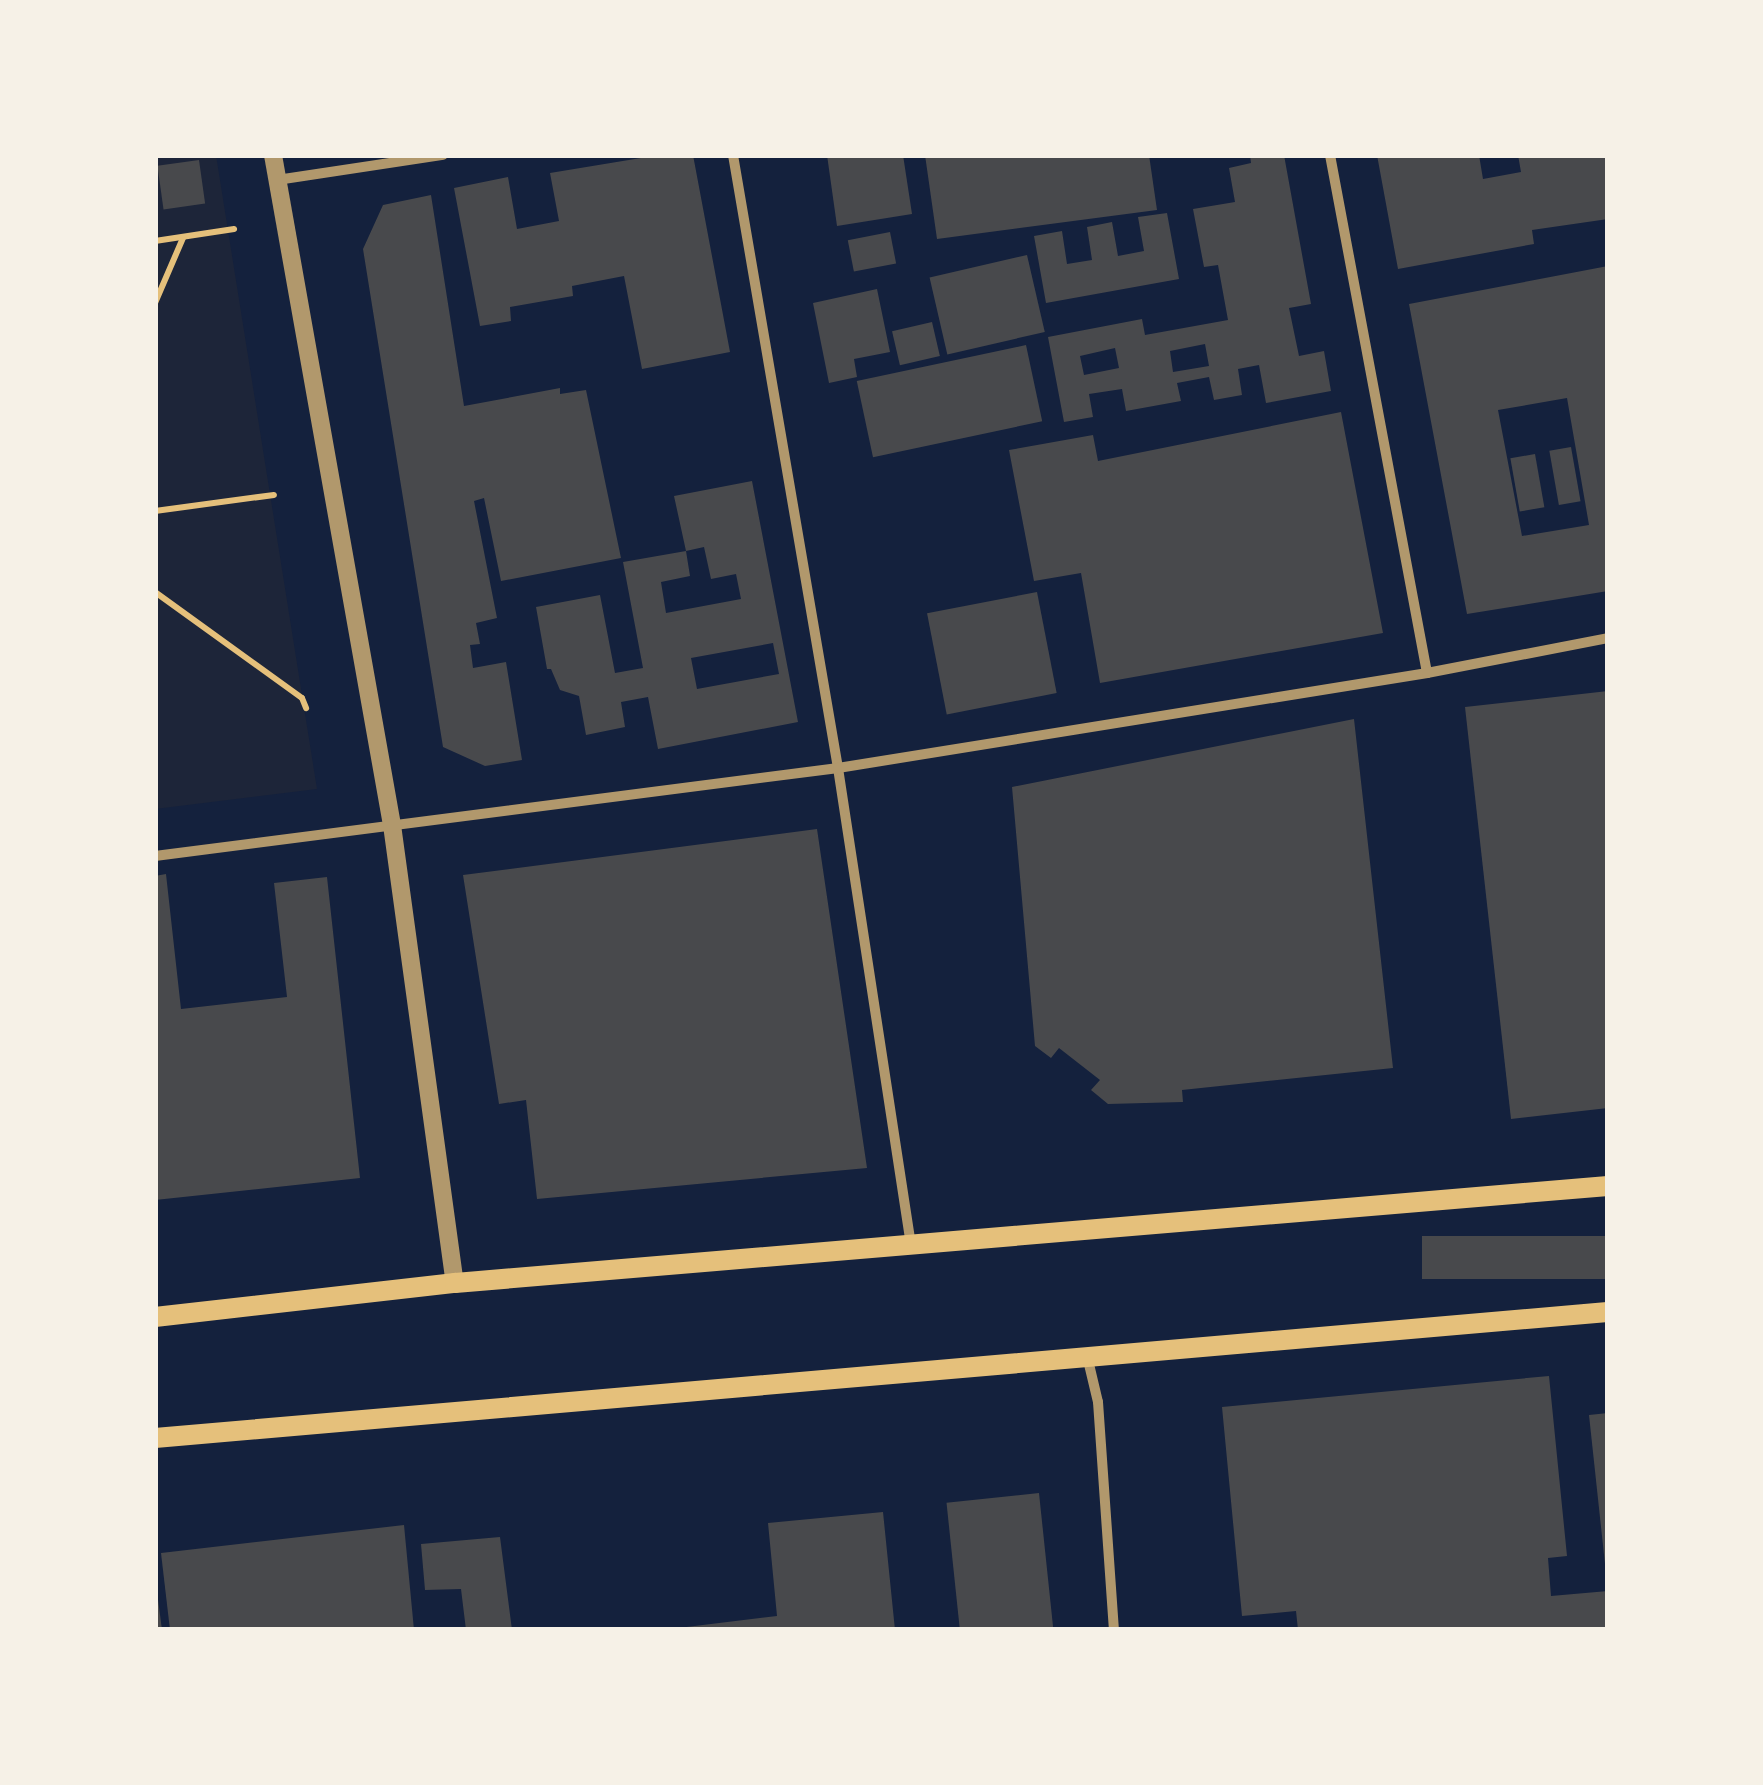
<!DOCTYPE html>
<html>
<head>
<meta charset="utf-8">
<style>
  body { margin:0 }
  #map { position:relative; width:1763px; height:1785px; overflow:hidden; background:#14213d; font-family:Barlow,sans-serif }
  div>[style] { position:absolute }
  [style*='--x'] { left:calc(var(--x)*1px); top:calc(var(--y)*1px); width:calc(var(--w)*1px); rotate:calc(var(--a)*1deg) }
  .green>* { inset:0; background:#1d2539 }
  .building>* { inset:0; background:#48494c; transform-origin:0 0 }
  .path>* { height:6px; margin:-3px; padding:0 3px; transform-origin:3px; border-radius:3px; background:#e5c07b }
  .minor>* { height:10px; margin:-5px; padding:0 5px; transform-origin:5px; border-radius:5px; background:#b1986c }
  .tertiary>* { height:18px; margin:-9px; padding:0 9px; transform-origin:9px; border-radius:9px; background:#b1986c }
  .secondary>* { height:20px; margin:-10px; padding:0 10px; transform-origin:10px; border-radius:10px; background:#e5c07b }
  span { translate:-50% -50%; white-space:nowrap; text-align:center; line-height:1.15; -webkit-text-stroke:10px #f6f1e7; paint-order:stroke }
  .frame { position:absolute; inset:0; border:158px solid #f6f1e7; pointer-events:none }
</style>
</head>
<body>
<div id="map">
  <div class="green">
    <i style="clip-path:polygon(155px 155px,216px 155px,317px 789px,155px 809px)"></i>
  </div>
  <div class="building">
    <i style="clip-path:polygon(659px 155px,693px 155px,730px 352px,642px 369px,624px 276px,572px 286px,573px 296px,510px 307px,511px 321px,480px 326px,454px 188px,508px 177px,517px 229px,559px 221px,550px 173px)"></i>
    <i style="clip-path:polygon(827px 155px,903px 155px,912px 214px,837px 226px)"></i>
    <i style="clip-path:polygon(925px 155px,1149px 155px,1157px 210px,937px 239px)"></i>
    <i style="clip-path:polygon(evenodd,1250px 155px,1284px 155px,1311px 304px,1289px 308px,1299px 356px,1324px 351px,1331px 391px,1266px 403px,1259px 365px,1238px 369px,1242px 395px,1214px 400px,1209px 377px,1177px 383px,1181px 401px,1126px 411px,1122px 389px,1089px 394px,1093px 417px,1064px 422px,1048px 337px,1142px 319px,1145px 335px,1228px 320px,1218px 265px,1204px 267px,1193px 209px,1235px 202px,1229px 168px,1251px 163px,1250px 155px,1205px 344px,1209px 366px,1173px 372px,1170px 351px,1205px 344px,1250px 155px,1115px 348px,1119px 368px,1084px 375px,1080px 356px,1115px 348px)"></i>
    <i style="clip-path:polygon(1377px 155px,1479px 155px,1483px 179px,1521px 172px,1518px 155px,1608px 155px,1608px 219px,1532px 230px,1534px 244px,1398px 269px)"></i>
    <i style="left:199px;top:160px;width:44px;height:42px;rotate:82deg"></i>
    <i style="clip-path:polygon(431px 195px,464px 406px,560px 388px,560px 394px,586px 390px,621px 558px,501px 581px,484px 498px,474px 501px,497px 618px,476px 623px,480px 644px,470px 645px,473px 668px,506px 662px,522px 760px,485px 766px,443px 747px,363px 249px,383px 205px)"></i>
    <i style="clip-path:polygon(1167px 213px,1179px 279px,1046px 303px,1034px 236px,1062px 231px,1067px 264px,1092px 260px,1087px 227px,1112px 222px,1118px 256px,1144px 251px,1138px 217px)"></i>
    <i style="left:890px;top:232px;width:32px;height:43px;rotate:79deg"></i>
    <i style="left:1027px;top:255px;width:79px;height:100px;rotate:77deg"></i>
    <i style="clip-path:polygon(evenodd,1608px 266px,1608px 591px,1467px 614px,1409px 304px,1608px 266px,1567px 398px,1589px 525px,1522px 536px,1498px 410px,1567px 398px)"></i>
    <i style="clip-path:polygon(877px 289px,890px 352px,854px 359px,857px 377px,829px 383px,813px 303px)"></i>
    <i style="left:932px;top:322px;width:35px;height:41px;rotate:77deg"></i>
    <i style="left:1026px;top:345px;width:78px;height:173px;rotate:78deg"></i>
    <i style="clip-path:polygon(1341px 412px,1383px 633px,1100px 683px,1081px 573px,1034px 581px,1009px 450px,1093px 435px,1098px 461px)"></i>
    <i style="left:1571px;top:447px;width:55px;height:22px;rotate:80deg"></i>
    <i style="left:1535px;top:454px;width:54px;height:25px;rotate:80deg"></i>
    <i style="clip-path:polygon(evenodd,752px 481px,798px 722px,658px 749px,648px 697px,621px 702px,625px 727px,586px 735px,579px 696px,560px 690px,551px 669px,547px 669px,536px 607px,600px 595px,615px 673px,643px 668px,623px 562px,686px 551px,690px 576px,661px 582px,666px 613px,741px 599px,736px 574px,711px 579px,704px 547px,686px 551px,674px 496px,752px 481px,773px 643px,779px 674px,697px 689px,691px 658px,773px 643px)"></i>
    <i style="left:1037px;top:592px;width:103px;height:112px;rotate:79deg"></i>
    <i style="clip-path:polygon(1608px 691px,1608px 1108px,1511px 1119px,1465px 707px)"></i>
    <i style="clip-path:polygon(1354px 719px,1393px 1068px,1182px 1090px,1183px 1102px,1108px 1104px,1091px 1090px,1100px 1080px,1059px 1048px,1051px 1058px,1035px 1046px,1012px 787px)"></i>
    <i style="clip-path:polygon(817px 829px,867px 1168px,537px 1199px,526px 1100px,499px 1104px,463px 875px)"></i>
    <i style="clip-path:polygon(166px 874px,181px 1009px,287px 997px,274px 883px,327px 877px,360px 1178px,155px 1200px,155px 876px)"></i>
    <i style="left:1608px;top:1236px;width:43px;height:186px;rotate:90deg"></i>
    <i style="clip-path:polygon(1549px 1376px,1567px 1556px,1548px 1558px,1551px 1596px,1608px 1591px,1608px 1630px,1298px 1630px,1296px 1611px,1242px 1616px,1222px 1407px)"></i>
    <i style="clip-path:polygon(1608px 1413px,1608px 1564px,1605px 1564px,1589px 1415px)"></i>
    <i style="left:1039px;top:1493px;width:138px;height:93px;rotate:84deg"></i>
    <i style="clip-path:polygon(883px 1512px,895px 1630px,662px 1630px,777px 1616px,768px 1523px)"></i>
    <i style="clip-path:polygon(404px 1525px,414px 1630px,170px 1630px,161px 1553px)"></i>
    <i style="clip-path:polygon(500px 1537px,512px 1630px,466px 1630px,461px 1589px,425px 1590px,421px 1544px)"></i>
    <i style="clip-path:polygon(155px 1592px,157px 1592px,162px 1630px,155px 1630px)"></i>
  </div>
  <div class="path">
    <i style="--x:155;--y:241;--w:80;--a:-8.6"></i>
    <i style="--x:155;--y:303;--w:71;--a:-66.7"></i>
    <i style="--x:155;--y:511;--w:120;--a:-7.7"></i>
    <i style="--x:155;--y:592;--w:181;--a:35.8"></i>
    <i style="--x:302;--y:698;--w:11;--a:68"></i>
  </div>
  <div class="minor">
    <i style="--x:733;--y:155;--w:622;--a:80.28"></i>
    <i style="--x:838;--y:768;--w:483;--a:81.3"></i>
    <i style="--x:1330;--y:155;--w:527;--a:79.39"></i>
    <i style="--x:277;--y:180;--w:168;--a:-8.6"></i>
    <i style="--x:155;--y:856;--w:689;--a:-7.34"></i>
    <i style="--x:838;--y:768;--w:597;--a:-9.16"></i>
    <i style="--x:1427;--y:673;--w:184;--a:-10.9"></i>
    <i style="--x:1088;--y:1360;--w:43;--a:76.6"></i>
    <i style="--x:1098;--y:1402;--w:229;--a:86"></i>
  </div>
  <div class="tertiary">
    <i style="--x:273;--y:155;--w:680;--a:79.93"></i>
    <i style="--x:392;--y:825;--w:462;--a:82.2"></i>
  </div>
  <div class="secondary">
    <i style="--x:155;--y:1317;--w:302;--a:-6.5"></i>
    <i style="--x:455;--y:1283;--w:1157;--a:-4.81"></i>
    <i style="--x:155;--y:1438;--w:1458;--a:-4.96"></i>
  </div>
  <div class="frame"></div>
</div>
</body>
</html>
